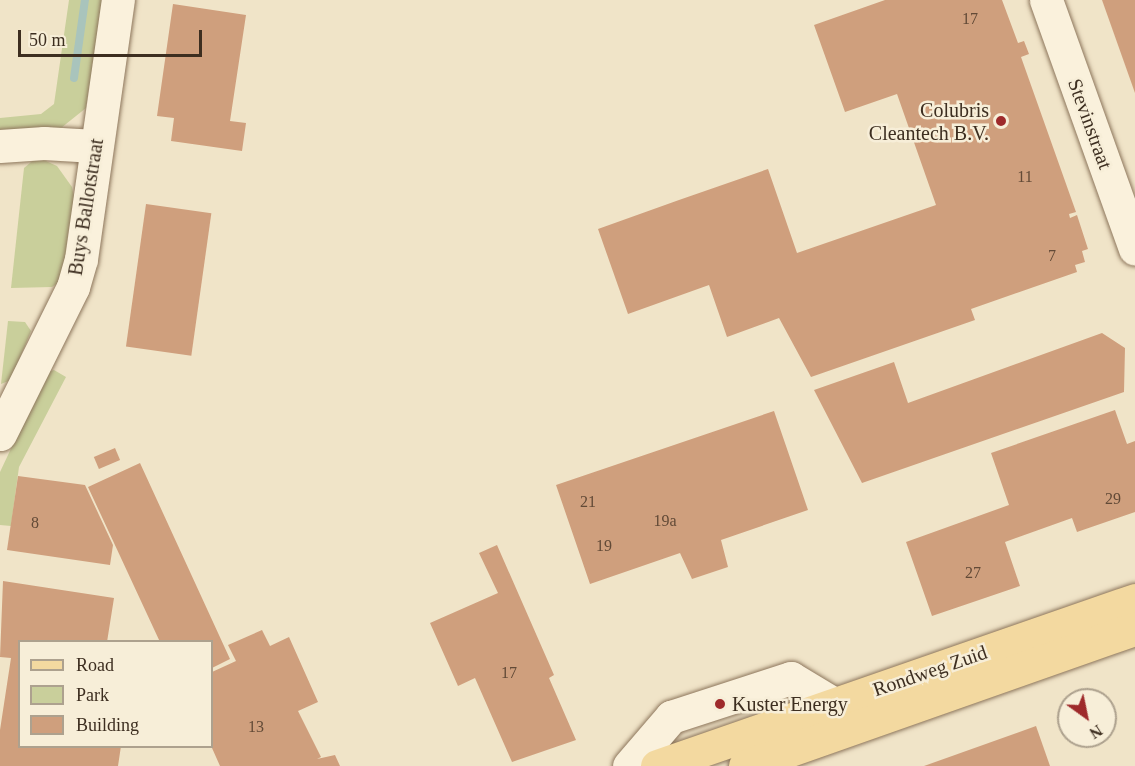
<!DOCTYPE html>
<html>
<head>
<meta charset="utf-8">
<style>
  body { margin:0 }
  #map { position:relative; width:1135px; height:766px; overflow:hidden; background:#f0e4c8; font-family:"Times New Roman",serif }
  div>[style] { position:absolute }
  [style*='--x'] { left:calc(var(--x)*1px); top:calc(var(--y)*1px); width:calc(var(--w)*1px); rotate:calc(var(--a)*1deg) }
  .green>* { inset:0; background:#c9cf9b }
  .stream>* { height:8px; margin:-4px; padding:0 4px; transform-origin:4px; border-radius:4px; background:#a9c4bc }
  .building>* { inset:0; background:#cf9f7d; transform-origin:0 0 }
  .roads { filter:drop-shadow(0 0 2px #8d765c) drop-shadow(0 0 2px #8d765c) }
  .minor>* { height:33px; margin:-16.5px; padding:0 16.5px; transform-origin:16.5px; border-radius:16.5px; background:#faf1dc }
  .major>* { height:33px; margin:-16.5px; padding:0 16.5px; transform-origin:16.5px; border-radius:16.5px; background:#f3d9a0 }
  .dots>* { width:16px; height:16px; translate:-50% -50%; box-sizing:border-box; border:3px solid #f7eed8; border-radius:50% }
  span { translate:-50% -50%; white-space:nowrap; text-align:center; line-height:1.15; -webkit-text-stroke:5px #f7eed8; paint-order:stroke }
  .number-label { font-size:16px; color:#624a37 }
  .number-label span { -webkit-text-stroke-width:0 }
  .poi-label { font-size:20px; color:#3d2e20 }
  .right { translate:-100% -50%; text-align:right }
  .left { translate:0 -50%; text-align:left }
  .street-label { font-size:20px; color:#3d2e20 }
  .legend { position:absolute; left:18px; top:640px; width:195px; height:108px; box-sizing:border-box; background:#f7eed8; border:2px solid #ada18e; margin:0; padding:8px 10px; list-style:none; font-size:18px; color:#3d2e20 }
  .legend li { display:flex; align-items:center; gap:12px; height:30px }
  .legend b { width:30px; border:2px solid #ada18e }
  .north { position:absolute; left:1057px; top:688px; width:60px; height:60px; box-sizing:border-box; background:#f7eed8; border:2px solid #ada18e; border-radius:50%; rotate:147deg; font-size:16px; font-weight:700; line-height:24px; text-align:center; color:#3d2e20 }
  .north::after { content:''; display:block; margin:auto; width:21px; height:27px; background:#9e2a2b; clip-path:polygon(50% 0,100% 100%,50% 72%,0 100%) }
  .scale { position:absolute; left:18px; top:30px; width:184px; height:27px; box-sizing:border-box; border:3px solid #3d2e20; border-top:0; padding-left:8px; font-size:18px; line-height:21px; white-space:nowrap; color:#3d2e20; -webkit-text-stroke:4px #f7eed8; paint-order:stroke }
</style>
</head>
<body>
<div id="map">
  <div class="green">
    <i style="clip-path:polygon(69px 0,104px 0,86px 108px,61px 128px,0 134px,0 118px,41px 114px,54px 104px)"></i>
    <i style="clip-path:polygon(37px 157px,57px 166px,72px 187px,75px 202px,69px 248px,58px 283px,52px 287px,11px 288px,24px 168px)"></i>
    <i style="clip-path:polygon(8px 321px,25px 322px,31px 331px,11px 380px,1px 384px)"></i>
    <i style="clip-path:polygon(54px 370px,66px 377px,19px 467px,11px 526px,0 525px,0 472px,47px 372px)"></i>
  </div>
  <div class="stream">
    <i style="--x:74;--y:78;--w:79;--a:-82"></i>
  </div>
  <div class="building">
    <i style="clip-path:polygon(885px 0,1002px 0,1018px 43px,1024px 41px,1029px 54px,1021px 57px,1076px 212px,1069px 214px,1070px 218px,1077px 215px,1088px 249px,1082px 251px,1085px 262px,1075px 265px,1077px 272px,971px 309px,975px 320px,811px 377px,779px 318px,727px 337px,709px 285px,628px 314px,598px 229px,679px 200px,768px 169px,797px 253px,936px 205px,897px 94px,845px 112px,814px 25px)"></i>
    <i style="clip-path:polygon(1102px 0,1135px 0,1135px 93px)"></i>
    <i style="clip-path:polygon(173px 4px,246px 15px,230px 121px,246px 123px,242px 151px,171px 141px,174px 118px,157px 116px)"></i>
    <i style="left:146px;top:204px;width:66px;height:144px;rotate:8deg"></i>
    <i style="clip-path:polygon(1102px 333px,1125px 348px,1124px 392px,862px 483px,814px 390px,894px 362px,908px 403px)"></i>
    <i style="clip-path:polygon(1115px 410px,1127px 444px,1135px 441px,1135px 512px,1077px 532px,1072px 518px,1005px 542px,1020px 586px,932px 616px,906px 542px,1009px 505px,991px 453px)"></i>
    <i style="clip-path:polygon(774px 411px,808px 510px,721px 540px,728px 567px,692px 579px,680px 553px,590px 584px,556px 485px)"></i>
    <i style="left:115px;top:448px;width:13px;height:23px;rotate:67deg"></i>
    <i style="clip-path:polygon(140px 463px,230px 659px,212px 668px,212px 642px,160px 642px,88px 487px)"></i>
    <i style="clip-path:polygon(18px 476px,85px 485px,113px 545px,110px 565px,7px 550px)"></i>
    <i style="clip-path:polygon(497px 545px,554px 675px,549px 678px,576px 740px,512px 762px,475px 678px,458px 686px,430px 623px,498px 593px,479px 553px)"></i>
    <i style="clip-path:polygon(3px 581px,114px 598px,107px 642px,20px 642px,20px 746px,121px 746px,118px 766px,0 766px,0 730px,11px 658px,0 657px)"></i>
    <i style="clip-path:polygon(262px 630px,270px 646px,289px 637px,318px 702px,298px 711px,321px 757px,317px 759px,335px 755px,340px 766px,220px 766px,212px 748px,212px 672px,236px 661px,228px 645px)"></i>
    <i style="clip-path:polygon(1036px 726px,1050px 766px,924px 766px)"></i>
  </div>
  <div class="roads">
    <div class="minor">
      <i style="--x:1046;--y:0;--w:264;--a:70.3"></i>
      <i style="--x:0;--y:146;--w:44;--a:-3.9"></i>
      <i style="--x:44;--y:143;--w:51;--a:3.4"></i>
      <i style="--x:0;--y:434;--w:164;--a:-63.6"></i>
      <i style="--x:73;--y:287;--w:29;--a:-74"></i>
      <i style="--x:81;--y:259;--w:262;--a:-81.9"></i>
      <i style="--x:629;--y:766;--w:65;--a:-49.4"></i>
      <i style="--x:671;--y:717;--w:126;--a:-18"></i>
      <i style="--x:791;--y:678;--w:50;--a:31.2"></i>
      <i style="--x:834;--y:704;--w:24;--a:73"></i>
    </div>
    <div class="major">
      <i style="--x:657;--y:766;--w:506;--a:-19.15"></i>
      <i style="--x:745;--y:766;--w:413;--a:-19.4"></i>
    </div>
  </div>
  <div class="dots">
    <i style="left:1001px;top:121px;background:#9e2a2b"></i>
    <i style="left:720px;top:704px;background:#9e2a2b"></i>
  </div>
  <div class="number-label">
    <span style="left:970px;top:19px">17</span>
    <span style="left:1025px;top:177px">11</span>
    <span style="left:1052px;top:256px">7</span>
    <span style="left:1113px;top:499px">29</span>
    <span style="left:588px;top:502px">21</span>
    <span style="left:665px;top:521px">19a</span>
    <span style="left:35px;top:523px">8</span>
    <span style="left:604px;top:546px">19</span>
    <span style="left:973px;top:573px">27</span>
    <span style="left:509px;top:673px">17</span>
    <span style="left:256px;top:727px">13</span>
  </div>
  <div class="poi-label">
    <span class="right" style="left:989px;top:122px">Colubris<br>Cleantech B.V.</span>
    <span class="left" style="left:732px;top:704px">Kuster Energy</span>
  </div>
  <div class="street-label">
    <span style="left:1090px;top:124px;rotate:70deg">Stevinstraat</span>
    <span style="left:86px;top:207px;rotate:-81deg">Buys Ballotstraat</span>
    <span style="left:930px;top:671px;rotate:-19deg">Rondweg Zuid</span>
  </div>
  <ul class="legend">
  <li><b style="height:8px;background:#f3d9a0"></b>Road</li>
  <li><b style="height:16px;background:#c9cf9b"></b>Park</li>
  <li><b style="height:16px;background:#cf9f7d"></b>Building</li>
  </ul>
  <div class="north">N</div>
  <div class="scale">50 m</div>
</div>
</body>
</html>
